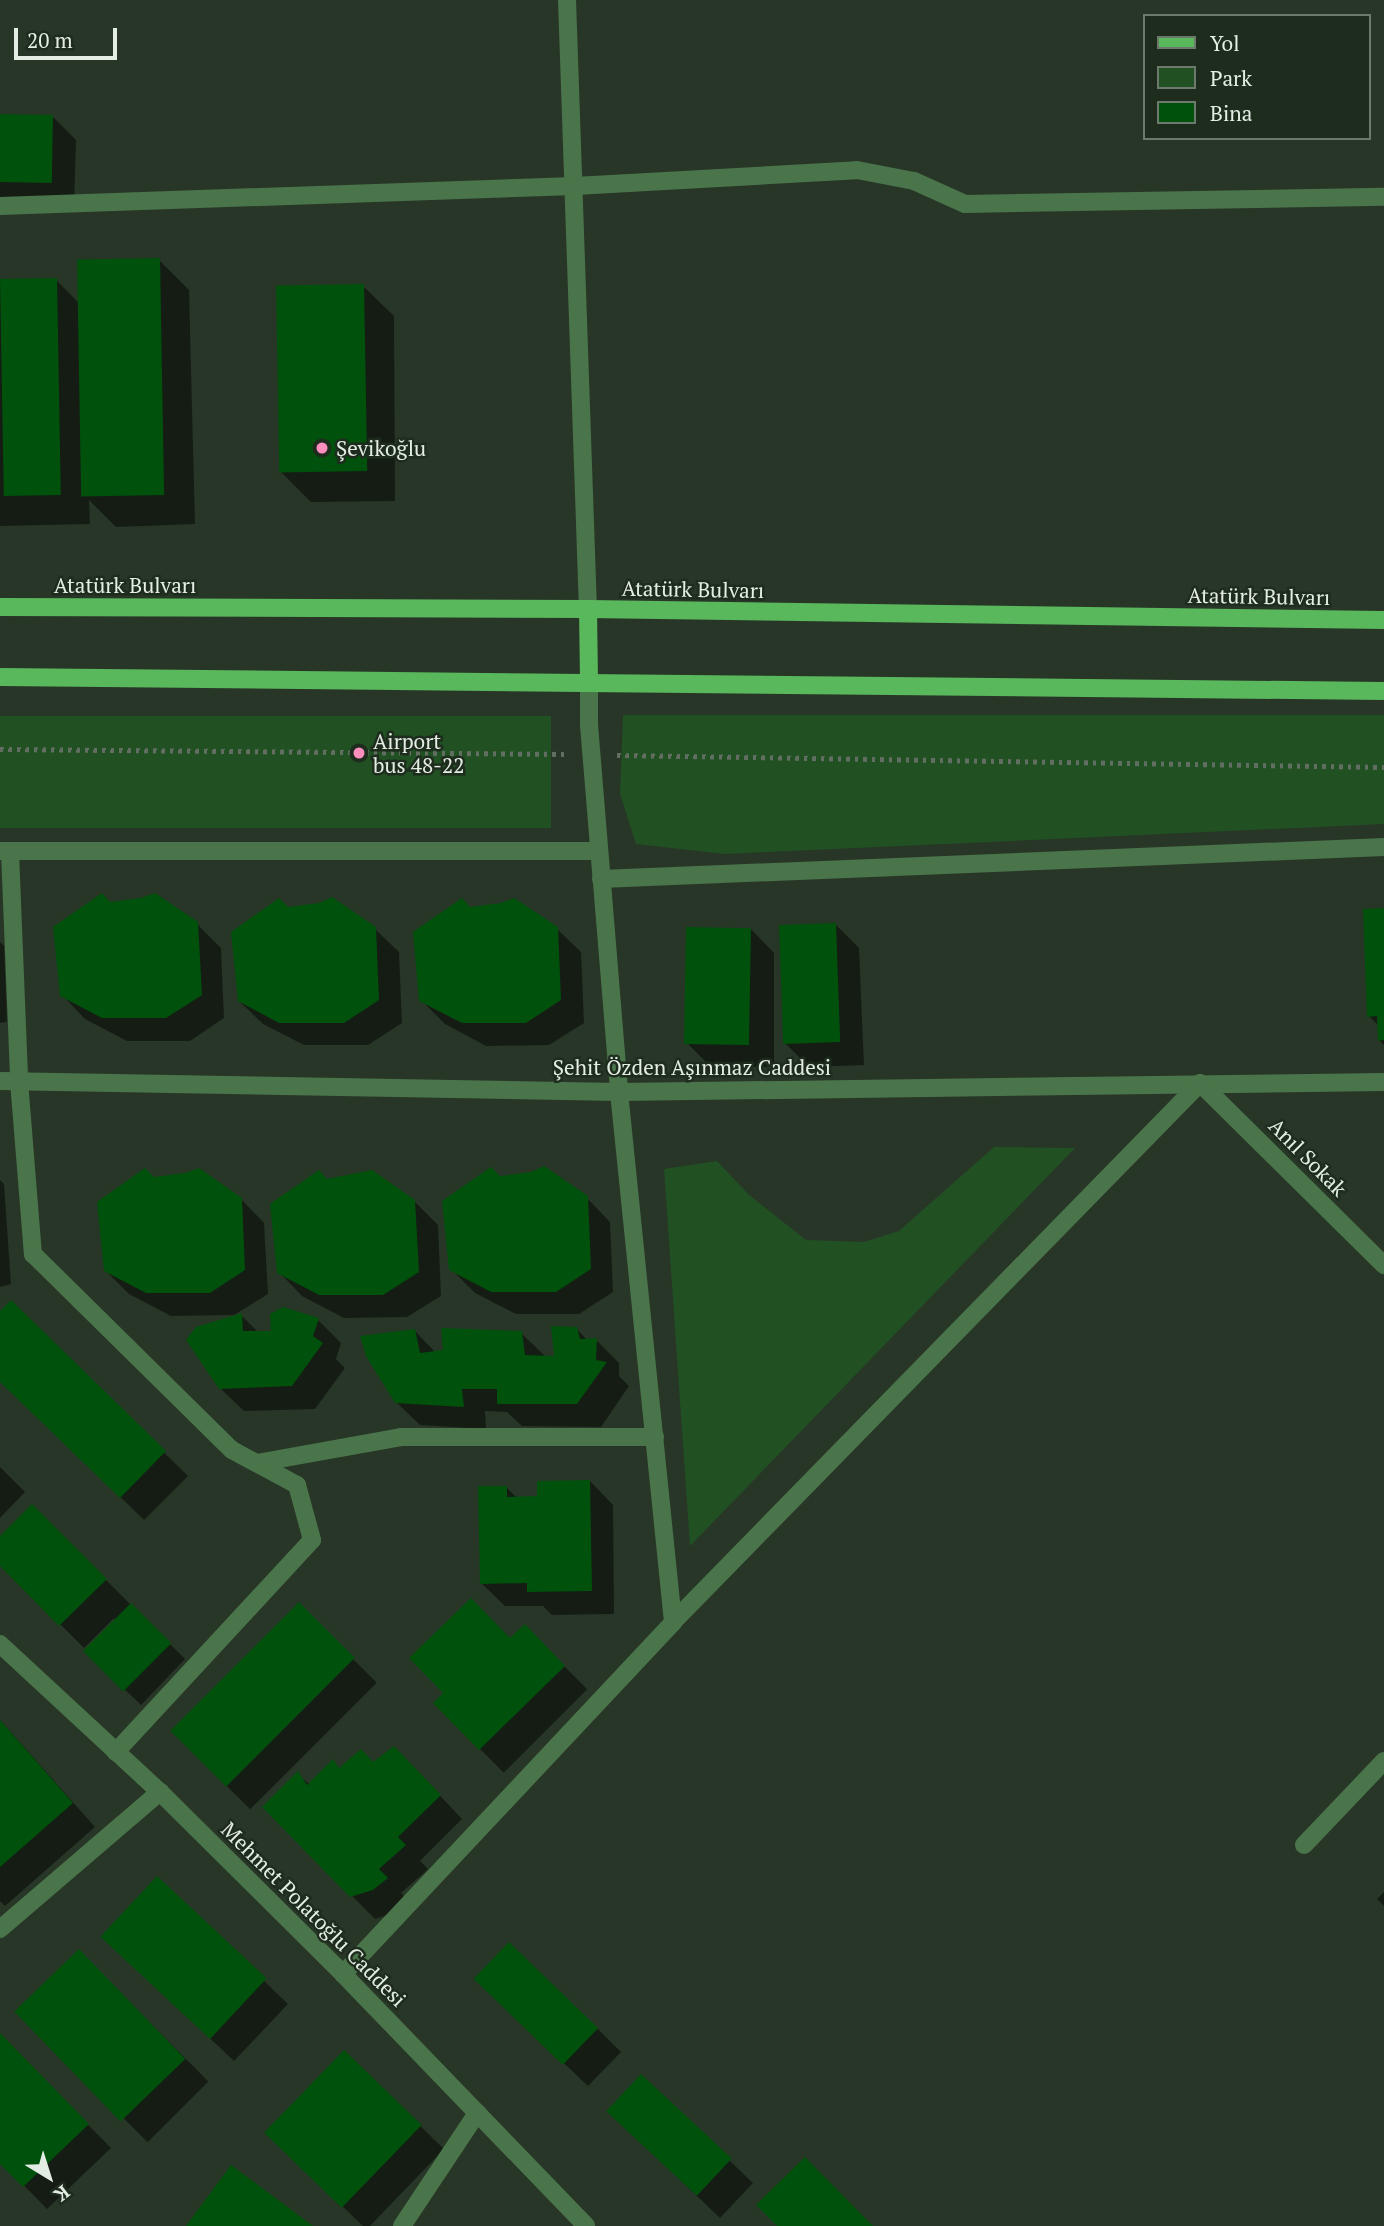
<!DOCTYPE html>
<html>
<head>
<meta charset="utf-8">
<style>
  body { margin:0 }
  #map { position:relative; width:1384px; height:2226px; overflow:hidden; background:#283627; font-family:"PT Serif",serif }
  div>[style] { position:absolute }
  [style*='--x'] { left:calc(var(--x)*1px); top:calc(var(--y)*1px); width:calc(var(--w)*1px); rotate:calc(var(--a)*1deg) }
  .green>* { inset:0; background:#215023; transform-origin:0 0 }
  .shadow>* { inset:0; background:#0007; transform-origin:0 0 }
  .building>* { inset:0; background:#00510b; transform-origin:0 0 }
  .path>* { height:4.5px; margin-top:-2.25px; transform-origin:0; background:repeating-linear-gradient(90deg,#626e61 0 3.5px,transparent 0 8.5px) }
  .minor>* { height:18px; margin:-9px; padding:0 9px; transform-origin:9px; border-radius:9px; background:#4a754a }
  .major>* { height:18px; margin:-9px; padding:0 9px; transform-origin:9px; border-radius:9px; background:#59b75c }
  .dots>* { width:19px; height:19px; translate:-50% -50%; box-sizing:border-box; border:4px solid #1e2c1e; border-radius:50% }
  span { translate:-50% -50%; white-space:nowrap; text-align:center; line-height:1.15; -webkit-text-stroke:5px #1e2c1e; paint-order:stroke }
  .poi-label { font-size:21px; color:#e4ede3 }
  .left { translate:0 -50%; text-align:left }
  .street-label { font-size:21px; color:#e4ede3 }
  .legend { position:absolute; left:1143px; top:14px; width:228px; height:126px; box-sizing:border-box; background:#1e2c1e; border:2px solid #6d796d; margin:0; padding:9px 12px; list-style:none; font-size:21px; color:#e4ede3 }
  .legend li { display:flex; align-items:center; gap:14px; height:35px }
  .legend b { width:35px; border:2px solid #6d796d }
  .north { position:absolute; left:14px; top:2142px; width:70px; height:70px; -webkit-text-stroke:5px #1e2c1e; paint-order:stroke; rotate:142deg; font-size:19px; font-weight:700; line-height:28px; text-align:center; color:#e4ede3 }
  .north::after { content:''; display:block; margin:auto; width:24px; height:32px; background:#e4ede3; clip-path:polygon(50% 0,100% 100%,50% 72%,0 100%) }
  .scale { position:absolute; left:14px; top:28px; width:103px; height:32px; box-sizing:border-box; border:4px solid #e4ede3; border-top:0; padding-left:9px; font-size:21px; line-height:24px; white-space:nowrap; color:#e4ede3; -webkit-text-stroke:5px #1e2c1e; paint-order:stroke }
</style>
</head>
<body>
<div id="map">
  <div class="green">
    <i style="clip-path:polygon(623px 715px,1384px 715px,1384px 824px,724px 854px,636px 844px,620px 794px)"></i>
    <i style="left:0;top:716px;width:551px;height:112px"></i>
    <i style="clip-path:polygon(994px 1147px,1075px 1148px,690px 1546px,664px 1169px,717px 1161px,749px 1195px,806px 1240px,864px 1242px,899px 1231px)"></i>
  </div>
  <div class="shadow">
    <i style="clip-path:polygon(0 115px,52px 116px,76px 140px,74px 206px,0 205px)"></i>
    <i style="clip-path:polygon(159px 260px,189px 290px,195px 524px,116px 527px,89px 500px,90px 524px,0 526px,0 281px,56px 280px,80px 304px)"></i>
    <i style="clip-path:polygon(363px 286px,394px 316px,395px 501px,311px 502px,281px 472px)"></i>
    <i style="clip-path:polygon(110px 904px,197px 924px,221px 948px,224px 1018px,190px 1041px,127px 1041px,85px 1019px,62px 995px)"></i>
    <i style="clip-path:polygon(502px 905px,557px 929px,581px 952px,584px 1023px,549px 1045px,486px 1046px,445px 1024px,421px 1000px,470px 909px)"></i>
    <i style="clip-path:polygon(288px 909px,375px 929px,399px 952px,402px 1023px,368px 1045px,304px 1045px,263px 1024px,239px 1001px)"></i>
    <i style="clip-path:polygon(1384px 910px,1384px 1045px,1379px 1040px,1379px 1026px,1369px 1016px)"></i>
    <i style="clip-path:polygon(836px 925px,859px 948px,864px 1065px,809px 1067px,786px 1044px)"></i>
    <i style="clip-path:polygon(751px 929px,774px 953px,774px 1067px,711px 1067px,688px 1044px)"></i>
    <i style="clip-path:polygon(0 942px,4px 946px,7px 1022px,0 1023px)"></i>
    <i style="clip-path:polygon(499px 1178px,587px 1198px,610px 1222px,613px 1292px,579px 1314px,516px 1314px,475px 1293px,451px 1269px)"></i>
    <i style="clip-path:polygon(153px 1179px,241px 1199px,264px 1223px,268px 1294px,234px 1315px,171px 1316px,129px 1294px,105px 1270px)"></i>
    <i style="clip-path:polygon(0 1180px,4px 1184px,11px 1284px,0 1287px)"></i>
    <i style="clip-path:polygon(327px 1181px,414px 1201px,438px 1225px,441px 1296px,407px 1317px,344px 1318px,302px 1296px,279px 1272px)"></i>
    <i style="clip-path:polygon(11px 1302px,188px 1476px,144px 1520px,0 1380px,0 1314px)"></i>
    <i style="clip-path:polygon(241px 1315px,258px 1332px,273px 1332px,318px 1320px,341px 1343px,336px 1359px,345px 1368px,315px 1409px,244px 1411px,220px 1388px)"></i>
    <i style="clip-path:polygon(576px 1328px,588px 1341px,596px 1340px,619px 1363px,619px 1376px,629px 1386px,601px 1427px,522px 1426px,507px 1412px,485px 1411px,486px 1429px,420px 1425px,396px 1402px,415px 1331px,436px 1353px,521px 1333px,545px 1356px,556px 1358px)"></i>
    <i style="clip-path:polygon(0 1467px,25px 1492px,0 1518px)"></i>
    <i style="clip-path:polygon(590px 1481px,613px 1505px,614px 1614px,552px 1615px,543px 1606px,505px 1606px,481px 1583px,506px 1487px,517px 1498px,539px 1498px)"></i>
    <i style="clip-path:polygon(32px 1506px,185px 1659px,141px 1705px,86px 1652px,116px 1621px,114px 1618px,84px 1648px,0 1564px,0 1539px)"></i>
    <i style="left:299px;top:1605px;width:110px;height:179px;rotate:45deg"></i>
    <i style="left:525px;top:1627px;width:88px;height:118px;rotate:45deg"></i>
    <i style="clip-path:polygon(0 1720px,95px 1827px,5px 1906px,0 1901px)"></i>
    <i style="clip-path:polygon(333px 1762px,340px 1769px,373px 1764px,417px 1771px,462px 1819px,420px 1861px,428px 1869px,401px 1893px,410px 1902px,397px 1912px,375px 1919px,264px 1807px,298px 1774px,310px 1785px)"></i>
    <i style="clip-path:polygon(157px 1878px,288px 2004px,234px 2061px,126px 1959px)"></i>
    <i style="clip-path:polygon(1384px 1892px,1384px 1906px,1377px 1899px)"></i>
    <i style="left:79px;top:1952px;width:183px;height:86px;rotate:45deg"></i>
    <i style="clip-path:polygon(499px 2002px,598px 2029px,621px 2052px,588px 2086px)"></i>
    <i style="clip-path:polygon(0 2035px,111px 2148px,47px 2209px,0 2161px)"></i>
    <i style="clip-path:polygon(344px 2052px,444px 2149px,370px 2226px,363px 2226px,290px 2156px)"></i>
    <i style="clip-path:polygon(641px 2076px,753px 2183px,720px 2218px,632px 2134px)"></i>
  </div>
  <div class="building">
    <i style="left:0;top:114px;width:53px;height:68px;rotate:1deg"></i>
    <i style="left:160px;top:258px;width:237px;height:83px;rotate:89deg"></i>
    <i style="left:57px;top:278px;width:217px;height:57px;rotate:89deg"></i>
    <i style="left:364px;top:284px;width:187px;height:88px;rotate:89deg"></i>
    <i style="clip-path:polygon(102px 893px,110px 902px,141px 898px,155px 893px,198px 922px,202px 995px,166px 1018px,102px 1018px,60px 996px,53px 927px)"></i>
    <i style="clip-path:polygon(332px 897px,376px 927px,379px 1000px,344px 1023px,279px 1023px,238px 1001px,231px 932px,279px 898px,288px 907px,319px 903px)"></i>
    <i style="clip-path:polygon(462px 898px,470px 907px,501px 903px,514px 898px,558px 927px,561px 1000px,526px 1023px,462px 1023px,419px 1001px,413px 932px)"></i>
    <i style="clip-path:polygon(1384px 908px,1384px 1040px,1378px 1041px,1377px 1016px,1367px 1017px,1363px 909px)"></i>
    <i style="left:836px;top:923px;width:119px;height:57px;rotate:88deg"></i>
    <i style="left:686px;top:927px;width:65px;height:117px;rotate:1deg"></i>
    <i style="clip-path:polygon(544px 1166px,588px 1196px,591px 1269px,556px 1292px,491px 1292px,449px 1270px,442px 1201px,491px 1167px,500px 1176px,531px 1172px)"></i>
    <i style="clip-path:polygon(145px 1168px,154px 1177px,185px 1173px,199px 1168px,242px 1198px,245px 1270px,210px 1293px,146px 1293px,104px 1271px,97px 1202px)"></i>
    <i style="clip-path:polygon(319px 1170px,327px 1179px,372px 1170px,415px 1200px,419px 1272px,383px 1295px,319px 1295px,277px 1273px,270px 1204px)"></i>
    <i style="clip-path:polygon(11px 1300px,166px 1451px,120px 1498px,0 1382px,0 1311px)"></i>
    <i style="clip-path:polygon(283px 1307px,319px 1318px,313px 1336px,323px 1343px,292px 1386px,219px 1389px,186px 1340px,196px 1327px,242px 1313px,243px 1331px,271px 1331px,270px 1314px)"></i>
    <i style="clip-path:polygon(551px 1326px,577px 1327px,580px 1339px,597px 1338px,596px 1360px,607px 1362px,577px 1404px,497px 1404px,497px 1389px,462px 1389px,464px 1407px,395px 1403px,366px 1356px,360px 1336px,415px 1329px,420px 1353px,443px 1350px,441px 1328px,522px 1331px,525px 1355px,554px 1356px)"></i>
    <i style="clip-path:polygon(590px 1480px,592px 1591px,527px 1592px,527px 1583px,480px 1584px,478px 1486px,507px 1486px,507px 1497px,537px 1496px,537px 1481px)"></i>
    <i style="clip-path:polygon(32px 1504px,107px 1579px,59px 1626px,0 1566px,0 1536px)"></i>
    <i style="clip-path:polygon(471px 1598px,510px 1638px,525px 1624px,565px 1666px,479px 1750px,433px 1703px,443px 1693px,409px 1658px)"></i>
    <i style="left:299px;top:1602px;width:79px;height:182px;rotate:45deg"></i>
    <i style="left:131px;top:1603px;width:57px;height:68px;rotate:45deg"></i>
    <i style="clip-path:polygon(0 1720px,73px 1803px,0 1867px)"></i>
    <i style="clip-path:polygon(394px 1746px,441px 1795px,398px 1837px,406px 1845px,379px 1869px,388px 1878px,373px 1890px,350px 1897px,262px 1807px,298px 1771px,307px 1785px,333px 1759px,339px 1768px,361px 1749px,373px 1762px)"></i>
    <i style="left:157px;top:1876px;width:150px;height:83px;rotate:43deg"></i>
    <i style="left:509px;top:1942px;width:124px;height:51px;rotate:44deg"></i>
    <i style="left:79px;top:1949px;width:153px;height:90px;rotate:46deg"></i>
    <i style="clip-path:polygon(0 2033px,89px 2124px,23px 2187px,0 2164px)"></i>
    <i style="left:344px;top:2050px;width:108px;height:115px;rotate:44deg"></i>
    <i style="left:641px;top:2074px;width:124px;height:51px;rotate:43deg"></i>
    <i style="clip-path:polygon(805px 2157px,873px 2226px,777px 2226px,756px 2205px)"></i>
    <i style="clip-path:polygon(231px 2165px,313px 2226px,186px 2226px)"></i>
  </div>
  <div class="path">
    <i style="--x:0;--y:749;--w:566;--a:0.51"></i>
    <i style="--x:617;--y:755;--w:767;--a:0.9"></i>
  </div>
  <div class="minor">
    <i style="--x:567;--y:0;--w:609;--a:88.03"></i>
    <i style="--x:0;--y:206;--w:575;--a:-1.99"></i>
    <i style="--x:575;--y:186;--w:282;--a:-3.2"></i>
    <i style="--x:857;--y:170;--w:58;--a:10.9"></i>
    <i style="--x:914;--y:181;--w:56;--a:24.3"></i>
    <i style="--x:965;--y:204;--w:419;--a:-1"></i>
    <i style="--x:589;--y:682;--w:43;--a:90"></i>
    <i style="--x:589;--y:725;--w:368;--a:85.3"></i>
    <i style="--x:619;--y:1092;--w:533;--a:84.18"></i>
    <i style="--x:0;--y:851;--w:599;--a:0"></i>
    <i style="--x:10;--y:852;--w:229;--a:87.7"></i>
    <i style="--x:19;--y:1081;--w:174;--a:85.4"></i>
    <i style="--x:33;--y:1254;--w:279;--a:44.6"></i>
    <i style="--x:232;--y:1450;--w:74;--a:28.3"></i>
    <i style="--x:297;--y:1485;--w:57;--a:74.7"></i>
    <i style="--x:312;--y:1540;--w:289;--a:132.8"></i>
    <i style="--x:601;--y:879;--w:784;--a:-2.34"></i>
    <i style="--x:0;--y:1081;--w:619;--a:1.02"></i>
    <i style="--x:619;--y:1092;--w:765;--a:-0.75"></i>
    <i style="--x:257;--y:1463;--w:146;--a:-10.2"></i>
    <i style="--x:401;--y:1437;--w:254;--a:0"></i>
    <i style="--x:0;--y:1644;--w:218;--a:42.8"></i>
    <i style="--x:160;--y:1792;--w:258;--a:44.8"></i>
    <i style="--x:343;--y:1974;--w:350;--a:46"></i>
    <i style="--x:1304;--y:1845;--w:116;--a:-46.4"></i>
    <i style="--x:0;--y:1929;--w:211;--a:-40.6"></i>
    <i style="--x:343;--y:1974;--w:482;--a:-46.8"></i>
    <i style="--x:673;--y:1622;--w:754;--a:-45.64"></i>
    <i style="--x:1200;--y:1083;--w:259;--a:44.7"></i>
    <i style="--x:402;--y:2226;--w:136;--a:-56.4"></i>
  </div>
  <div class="major">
    <i style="--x:0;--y:607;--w:588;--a:0.19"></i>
    <i style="--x:588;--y:609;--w:796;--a:0.79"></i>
    <i style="--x:588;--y:609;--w:73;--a:89.2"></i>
    <i style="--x:0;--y:677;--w:1384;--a:0.58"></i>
  </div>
  <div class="dots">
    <i style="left:322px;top:448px;background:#fe8ebd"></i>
    <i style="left:359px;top:753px;background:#fe8ebd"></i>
  </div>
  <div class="poi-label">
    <span class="left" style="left:336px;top:448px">Şevikoğlu</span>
    <span class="left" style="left:373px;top:753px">Airport<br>bus 48-22</span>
  </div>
  <div class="street-label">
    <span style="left:125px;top:585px">Atatürk Bulvarı</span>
    <span style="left:693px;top:589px;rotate:1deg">Atatürk Bulvarı</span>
    <span style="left:1259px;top:596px;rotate:1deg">Atatürk Bulvarı</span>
    <span style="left:692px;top:1067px">Şehit Özden Aşınmaz Caddesi</span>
    <span style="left:1308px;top:1157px;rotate:45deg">Anıl Sokak</span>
    <span style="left:314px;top:1914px;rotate:45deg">Mehmet Polatoğlu Caddesi</span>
  </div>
  <ul class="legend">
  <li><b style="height:9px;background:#59b75c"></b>Yol</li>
  <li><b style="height:19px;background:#215023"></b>Park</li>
  <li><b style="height:19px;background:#00510b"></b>Bina</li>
  </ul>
  <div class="north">K</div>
  <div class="scale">20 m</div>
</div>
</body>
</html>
